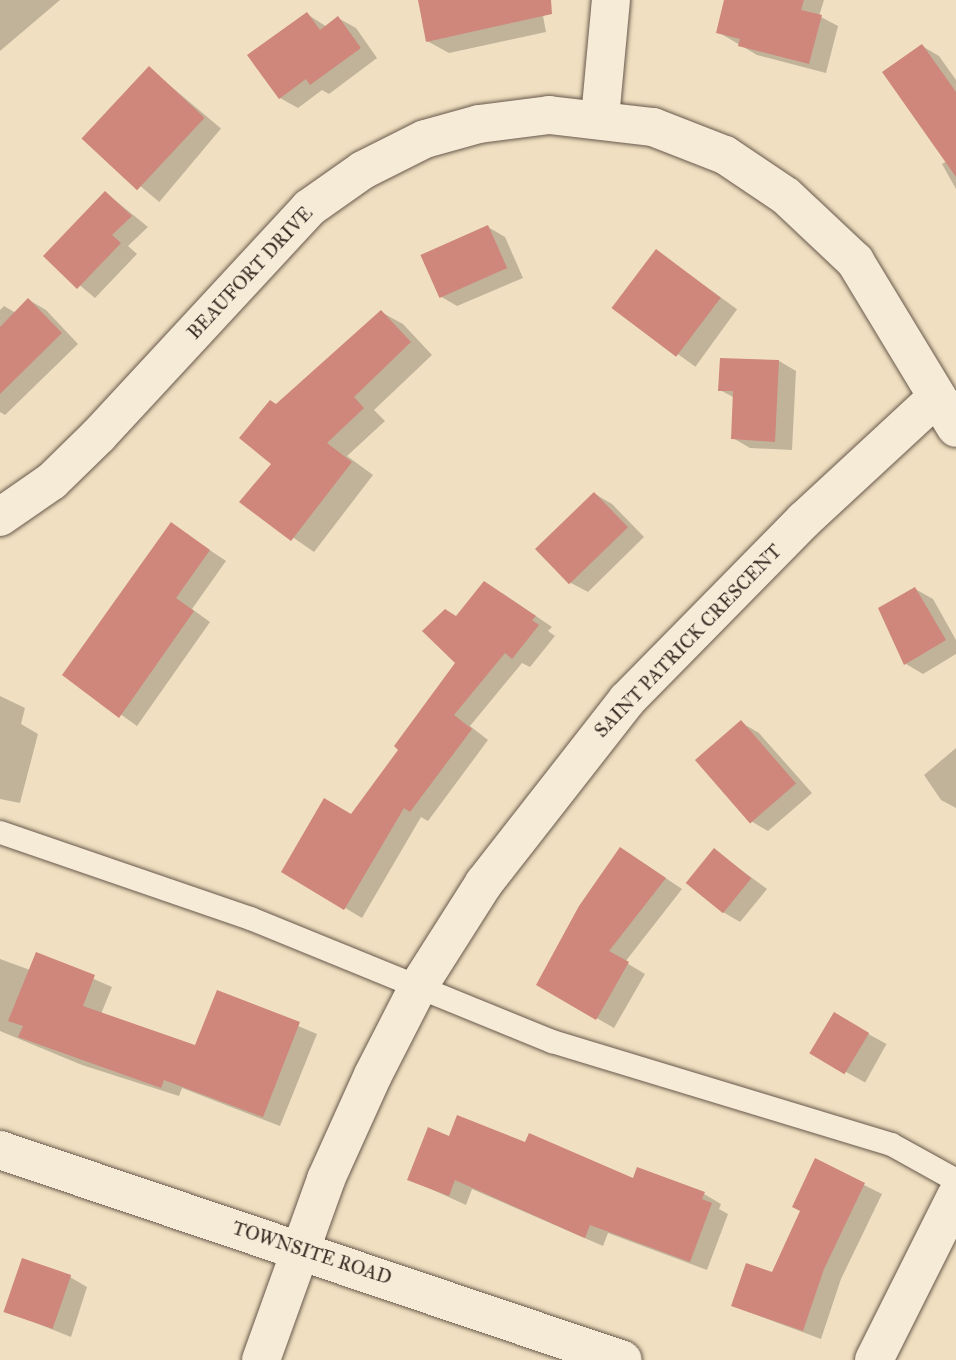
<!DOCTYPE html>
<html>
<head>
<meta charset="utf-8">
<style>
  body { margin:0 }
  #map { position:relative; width:956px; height:1360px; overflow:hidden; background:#f0e0c1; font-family:"IM FELL Great Primer",serif }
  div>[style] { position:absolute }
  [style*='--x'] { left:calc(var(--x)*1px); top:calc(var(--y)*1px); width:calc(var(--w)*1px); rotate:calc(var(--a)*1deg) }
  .shadow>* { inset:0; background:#0003; transform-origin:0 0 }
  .building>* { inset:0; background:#ce877a; transform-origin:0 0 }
  .roads { filter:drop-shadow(0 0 2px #68584b) drop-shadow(0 0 2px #68584b) }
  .lane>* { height:23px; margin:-11.5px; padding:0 11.5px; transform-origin:11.5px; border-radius:11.5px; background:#f5ebd7 }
  .street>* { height:38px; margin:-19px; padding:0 19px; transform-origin:19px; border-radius:19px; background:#f5ebd7 }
  .secondary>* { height:38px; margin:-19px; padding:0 19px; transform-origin:19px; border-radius:19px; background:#f5ebd7 }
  span { translate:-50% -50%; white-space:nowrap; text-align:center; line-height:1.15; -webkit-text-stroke:5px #f5ebd7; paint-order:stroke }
  .street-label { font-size:19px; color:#3a2b24 }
</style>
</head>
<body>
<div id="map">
  <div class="shadow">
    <i style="clip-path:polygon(0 0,60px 0,0 51px)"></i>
    <i style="clip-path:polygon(419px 0,540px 0,546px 32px,449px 53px,427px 41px)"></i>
    <i style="clip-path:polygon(726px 0,824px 0,819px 16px,838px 26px,826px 73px,757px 55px,718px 32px)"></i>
    <i style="clip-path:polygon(307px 14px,327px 27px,338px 18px,356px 28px,377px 58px,329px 94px,322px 90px,298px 108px,280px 98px)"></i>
    <i style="clip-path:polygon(922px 46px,939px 56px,956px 80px,956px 189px,942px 164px,947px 161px)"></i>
    <i style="left:149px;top:68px;width:94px;height:96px;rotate:40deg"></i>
    <i style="clip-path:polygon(106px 193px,148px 227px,128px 246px,137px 254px,95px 298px,45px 256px)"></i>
    <i style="clip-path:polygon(488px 227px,505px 237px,523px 278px,457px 306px,440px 296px)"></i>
    <i style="left:657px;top:251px;width:99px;height:71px;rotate:36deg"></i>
    <i style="clip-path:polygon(29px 300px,46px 310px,78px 344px,5px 415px,0 412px,0 310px,4px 306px,16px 313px)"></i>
    <i style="clip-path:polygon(381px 312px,403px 324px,432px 355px,374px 410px,385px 421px,347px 456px,373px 475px,314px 552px,242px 502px,274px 463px,276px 406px)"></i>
    <i style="clip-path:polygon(779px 361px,796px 371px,792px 450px,750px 448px,733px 438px,735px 398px,720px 390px)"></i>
    <i style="clip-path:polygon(595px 494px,612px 504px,644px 537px,588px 592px,571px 583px,538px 550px)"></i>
    <i style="clip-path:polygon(171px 524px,226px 561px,192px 609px,210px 622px,137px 726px,64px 674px)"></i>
    <i style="clip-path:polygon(915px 589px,933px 599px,956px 640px,956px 654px,923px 674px,906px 664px)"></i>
    <i style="clip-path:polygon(502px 593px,552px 627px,548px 631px,555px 636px,530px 667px,522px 663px,470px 726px,488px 740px,428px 821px,421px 817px,362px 918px,283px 871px,351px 816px,400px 750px,458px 663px,457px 618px)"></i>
    <i style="clip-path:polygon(0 696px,25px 708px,21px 724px,38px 734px,20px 803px,0 799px)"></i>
    <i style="clip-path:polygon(742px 723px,759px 733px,812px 793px,768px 831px,751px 821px)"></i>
    <i style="clip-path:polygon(956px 748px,956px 808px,941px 800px,924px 775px)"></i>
    <i style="clip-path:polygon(714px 850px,767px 889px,740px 922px,723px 912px)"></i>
    <i style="clip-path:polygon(637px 859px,682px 889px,625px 962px,645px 974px,614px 1028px,539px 985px)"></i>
    <i style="clip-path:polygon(37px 954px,112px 987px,101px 1014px,196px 1048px,218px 992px,317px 1034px,280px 1126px,182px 1088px,179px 1096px,82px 1065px,0 1031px,0 959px,30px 970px)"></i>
    <i style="left:834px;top:1015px;width:60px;height:44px;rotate:29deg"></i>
    <i style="clip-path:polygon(449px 1138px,526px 1145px,634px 1180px,704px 1194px,721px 1204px,719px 1209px,728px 1214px,707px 1270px,608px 1233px,603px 1246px,472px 1189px,466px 1205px,409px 1179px)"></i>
    <i style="clip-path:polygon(816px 1161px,882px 1194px,841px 1279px,821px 1339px,733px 1306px,773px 1274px,802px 1211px)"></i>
    <i style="clip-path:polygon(70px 1277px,87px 1287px,71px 1337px,6px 1311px)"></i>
  </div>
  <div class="building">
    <i style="clip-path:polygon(418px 0,551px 0,552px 14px,426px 42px)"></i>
    <i style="clip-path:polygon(724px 0,804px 0,801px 10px,822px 15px,809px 64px,738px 46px,740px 39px,716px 33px)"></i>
    <i style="clip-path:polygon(307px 12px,320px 30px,338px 16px,361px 48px,310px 85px,306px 79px,279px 99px,247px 55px)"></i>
    <i style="clip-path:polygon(922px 44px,956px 92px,956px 177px,882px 72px)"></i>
    <i style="left:149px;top:66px;width:76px;height:99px;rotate:43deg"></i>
    <i style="clip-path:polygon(105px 191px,132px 216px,112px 235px,121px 243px,77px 289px,43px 256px)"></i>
    <i style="left:488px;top:225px;width:47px;height:74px;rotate:66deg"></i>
    <i style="left:656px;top:249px;width:81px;height:74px;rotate:37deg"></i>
    <i style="clip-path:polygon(28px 298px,62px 333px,0 394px,0 327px)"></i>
    <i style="clip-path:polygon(381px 310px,411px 342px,354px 397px,364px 408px,327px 443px,352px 462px,291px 541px,239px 502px,271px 464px,239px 438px,270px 400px,276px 404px)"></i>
    <i style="clip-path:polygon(720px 358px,779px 360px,775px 442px,731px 439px,733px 391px,718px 391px)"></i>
    <i style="left:594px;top:492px;width:49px;height:82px;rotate:46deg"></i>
    <i style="clip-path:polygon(171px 522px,210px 550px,176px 598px,194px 611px,119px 718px,62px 675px)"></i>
    <i style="clip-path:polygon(484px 581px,536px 616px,532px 620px,539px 625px,512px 659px,505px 653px,454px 715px,472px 729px,410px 812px,404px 808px,344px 910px,281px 872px,324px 798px,351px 814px,398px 750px,394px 746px,455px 663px,422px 631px,445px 609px,456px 616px)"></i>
    <i style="clip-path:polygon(915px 587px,946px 640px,904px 665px,878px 608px)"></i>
    <i style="left:741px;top:720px;width:84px;height:61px;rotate:49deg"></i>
    <i style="clip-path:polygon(620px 847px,666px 878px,609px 951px,629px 962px,596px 1020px,536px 985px,579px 906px)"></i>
    <i style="left:714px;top:848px;width:48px;height:45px;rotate:39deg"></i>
    <i style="clip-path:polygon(36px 952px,95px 975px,83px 1006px,195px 1045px,217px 990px,300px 1022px,263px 1117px,164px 1080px,161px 1088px,18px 1037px,23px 1026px,8px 1021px)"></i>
    <i style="left:834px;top:1012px;width:41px;height:48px;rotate:31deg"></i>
    <i style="clip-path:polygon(457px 1115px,525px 1142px,529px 1133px,633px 1178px,637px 1167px,705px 1192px,702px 1199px,712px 1203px,690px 1262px,590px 1225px,585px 1238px,580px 1236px,455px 1180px,449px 1196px,407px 1180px,428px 1127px,449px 1136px)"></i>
    <i style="clip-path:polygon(815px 1158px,865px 1183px,824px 1269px,803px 1331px,731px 1306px,746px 1263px,772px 1272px,800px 1211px,792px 1207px)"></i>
    <i style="left:22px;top:1258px;width:52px;height:57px;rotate:19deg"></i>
  </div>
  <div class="roads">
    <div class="lane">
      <i style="--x:0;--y:832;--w:264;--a:19"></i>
      <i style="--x:250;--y:918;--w:326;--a:22.2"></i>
      <i style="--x:552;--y:1041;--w:354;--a:16.9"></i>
      <i style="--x:891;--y:1144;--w:74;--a:29"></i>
    </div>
    <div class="street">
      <i style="--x:600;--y:118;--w:119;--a:-84.7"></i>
      <i style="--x:0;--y:517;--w:63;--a:-34.7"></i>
      <i style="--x:52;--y:481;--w:66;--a:-44.4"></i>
      <i style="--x:99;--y:435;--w:309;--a:-47.2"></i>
      <i style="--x:309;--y:208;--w:66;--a:-35.1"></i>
      <i style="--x:363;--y:170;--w:69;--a:-26.6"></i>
      <i style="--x:425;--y:139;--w:56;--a:-15.5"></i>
      <i style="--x:479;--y:124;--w:71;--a:-7.3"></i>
      <i style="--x:549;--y:115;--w:105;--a:6.6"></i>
      <i style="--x:653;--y:127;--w:77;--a:21.3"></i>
      <i style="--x:725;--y:155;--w:73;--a:33.9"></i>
      <i style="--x:786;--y:196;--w:95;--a:43.3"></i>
      <i style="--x:855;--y:261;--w:195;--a:58.8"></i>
      <i style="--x:261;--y:1360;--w:192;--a:-70.2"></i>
      <i style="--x:326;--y:1179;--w:114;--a:-65.7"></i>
      <i style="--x:373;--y:1075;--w:99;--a:-62.9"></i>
      <i style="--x:418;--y:987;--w:123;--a:-57.6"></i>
      <i style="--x:484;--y:883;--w:232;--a:-52"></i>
      <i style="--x:627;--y:700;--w:252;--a:-45.5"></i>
      <i style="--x:804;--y:520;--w:181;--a:-42.8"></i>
      <i style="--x:874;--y:1360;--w:183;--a:-63.4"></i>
    </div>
    <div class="secondary">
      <i style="--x:0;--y:1150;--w:657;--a:18.63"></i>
    </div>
  </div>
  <div class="street-label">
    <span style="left:250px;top:273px;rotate:-47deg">BEAUFORT DRIVE</span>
    <span style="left:688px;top:641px;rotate:-46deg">SAINT PATRICK CRESCENT</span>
    <span style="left:312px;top:1253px;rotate:18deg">TOWNSITE ROAD</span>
  </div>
</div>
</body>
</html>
